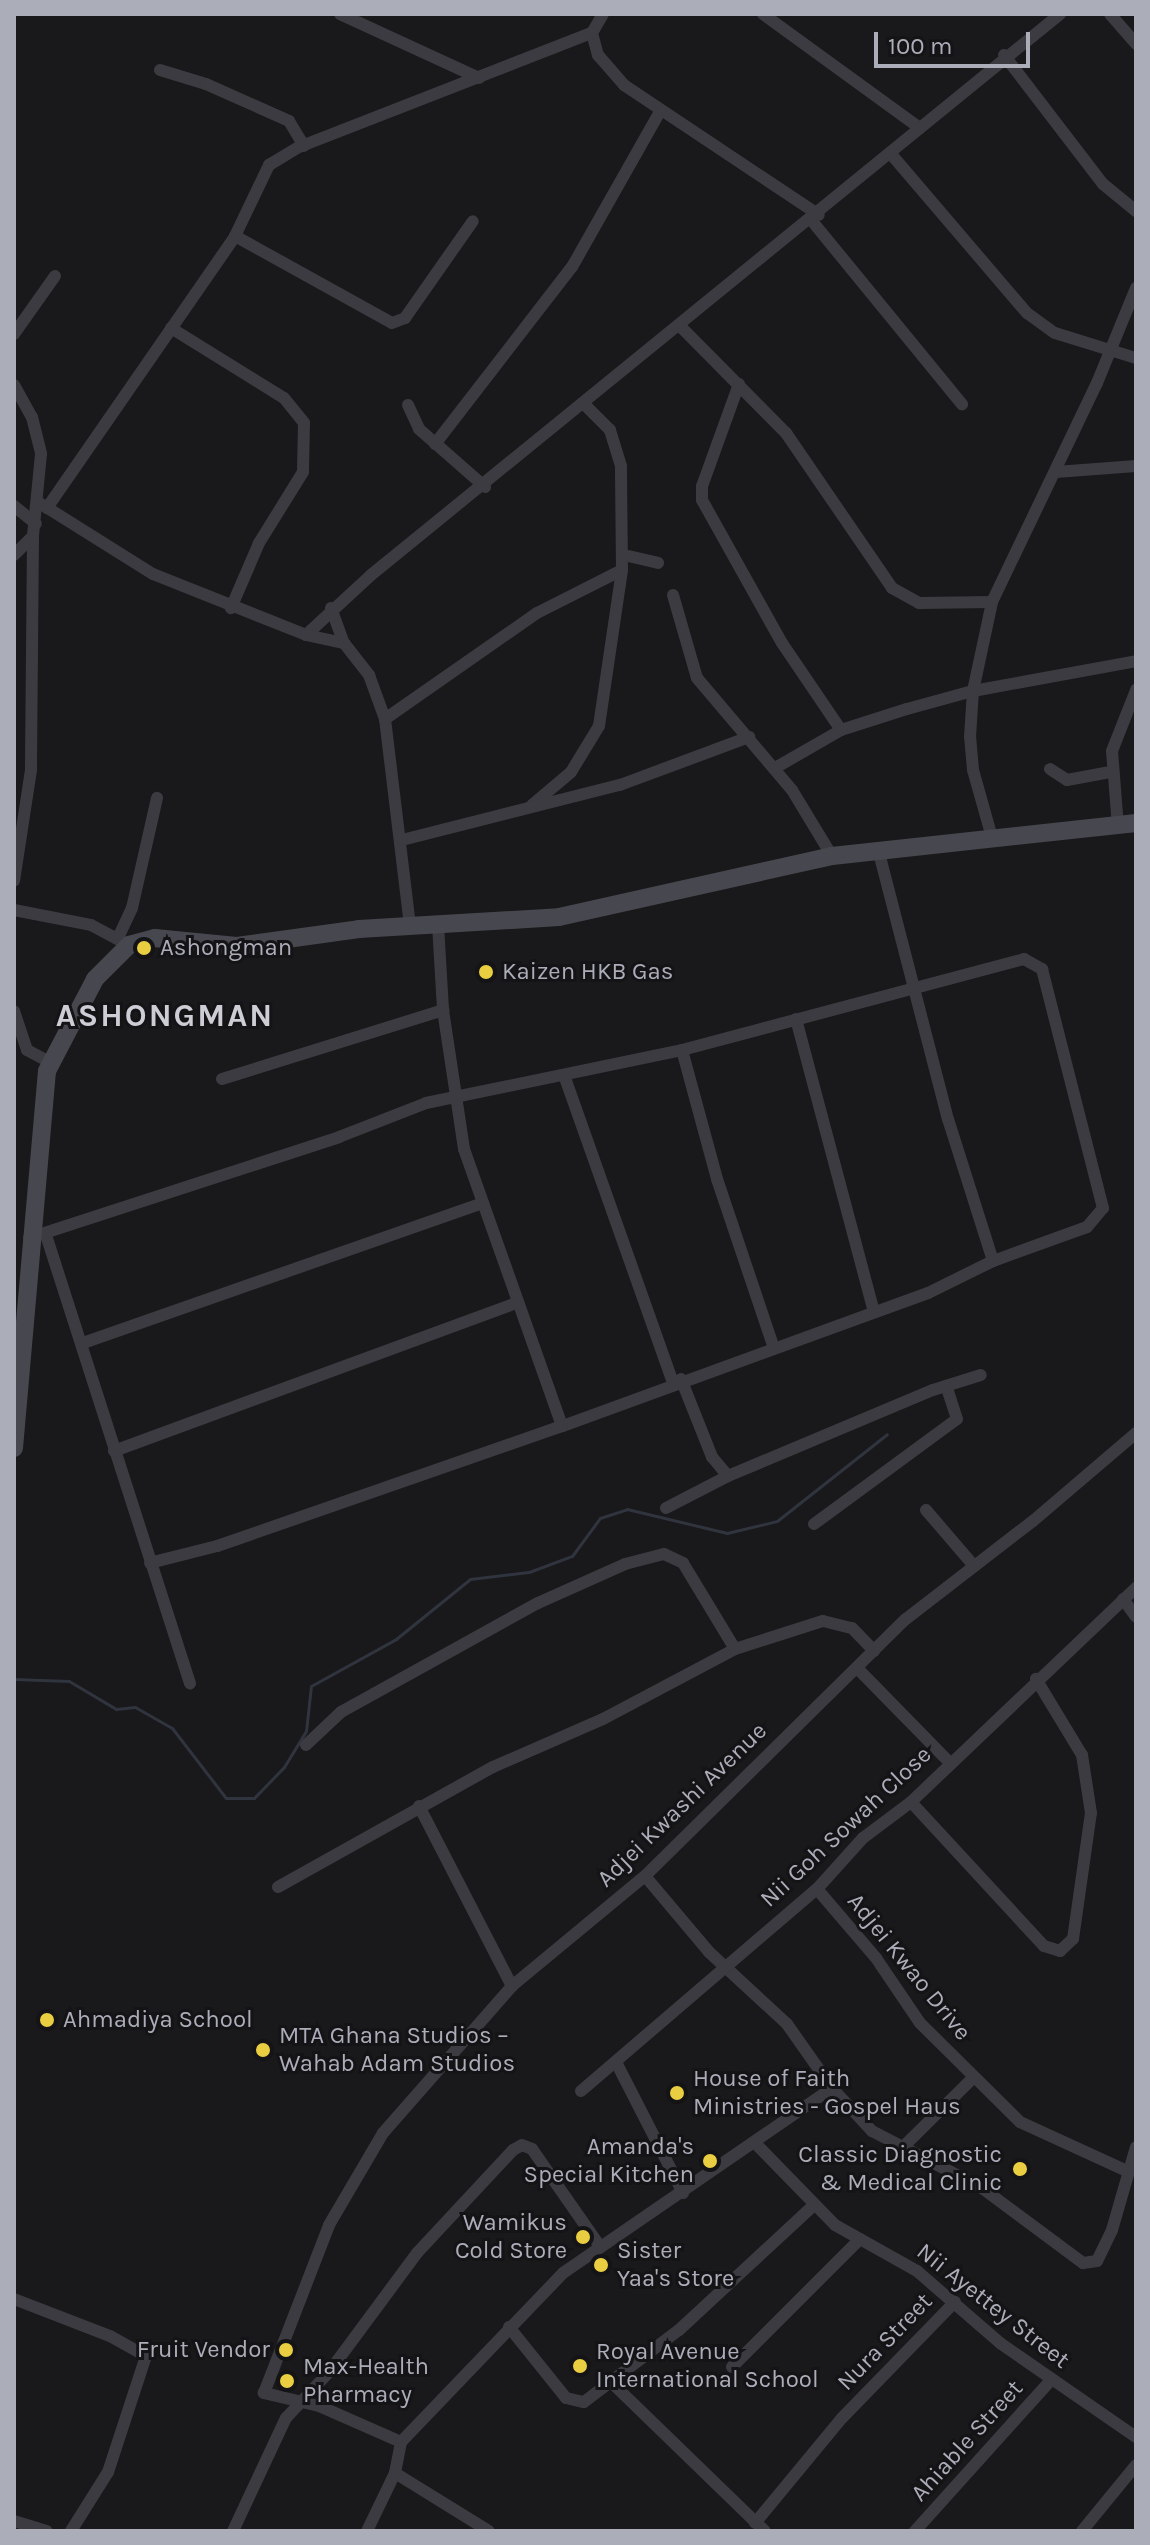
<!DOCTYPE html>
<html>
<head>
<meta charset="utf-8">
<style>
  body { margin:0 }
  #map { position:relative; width:1150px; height:2545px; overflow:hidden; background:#19181a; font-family:Karla,sans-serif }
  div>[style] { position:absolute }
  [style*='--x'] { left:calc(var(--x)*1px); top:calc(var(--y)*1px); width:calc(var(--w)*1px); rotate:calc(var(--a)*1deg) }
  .stream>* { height:3px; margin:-1.5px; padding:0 1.5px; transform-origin:1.5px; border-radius:1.5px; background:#2f343e }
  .street>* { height:12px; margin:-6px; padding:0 6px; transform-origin:6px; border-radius:6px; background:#3b3b41 }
  .secondary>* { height:18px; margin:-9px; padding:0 9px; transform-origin:9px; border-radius:9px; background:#47484f }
  .dots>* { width:22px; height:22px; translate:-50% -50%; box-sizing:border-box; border:4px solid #141315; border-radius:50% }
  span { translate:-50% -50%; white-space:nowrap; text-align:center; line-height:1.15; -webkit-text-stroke:6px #141315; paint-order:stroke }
  .poi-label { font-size:24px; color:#abadb9 }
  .left { translate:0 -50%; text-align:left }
  .right { translate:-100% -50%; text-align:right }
  .street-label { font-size:24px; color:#abadb9 }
  .district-label { font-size:32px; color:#cccdd5; font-weight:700; letter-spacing:2px }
  .frame { position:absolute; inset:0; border:16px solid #abadb9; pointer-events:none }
  .scale { position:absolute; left:874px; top:32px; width:156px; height:36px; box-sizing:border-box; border:4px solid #abadb9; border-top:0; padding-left:10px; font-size:24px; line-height:28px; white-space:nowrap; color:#abadb9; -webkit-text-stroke:6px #141315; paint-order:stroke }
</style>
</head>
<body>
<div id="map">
  <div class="stream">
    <i style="--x:14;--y:1679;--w:55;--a:2.1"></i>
    <i style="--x:69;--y:1681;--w:55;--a:30.8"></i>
    <i style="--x:116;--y:1709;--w:19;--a:-6"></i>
    <i style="--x:135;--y:1707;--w:43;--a:29.6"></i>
    <i style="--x:172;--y:1728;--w:88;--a:52.4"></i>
    <i style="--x:226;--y:1798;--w:28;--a:0"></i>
    <i style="--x:254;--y:1798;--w:43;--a:-45.9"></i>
    <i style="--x:284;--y:1767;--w:42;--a:-58.6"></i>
    <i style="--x:306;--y:1731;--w:45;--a:-83.7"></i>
    <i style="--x:311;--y:1686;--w:97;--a:-28.9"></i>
    <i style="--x:396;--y:1639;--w:95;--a:-39"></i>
    <i style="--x:470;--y:1579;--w:59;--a:-6.8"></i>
    <i style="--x:529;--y:1572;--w:46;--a:-20.4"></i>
    <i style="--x:572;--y:1556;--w:47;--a:-53.6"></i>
    <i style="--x:600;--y:1518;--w:28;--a:-18"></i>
    <i style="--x:627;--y:1509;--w:103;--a:13.5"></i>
    <i style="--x:727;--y:1533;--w:51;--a:-13.5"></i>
    <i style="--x:777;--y:1521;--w:140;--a:-38.3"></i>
  </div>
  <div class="street">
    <i style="--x:340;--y:14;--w:153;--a:24.7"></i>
    <i style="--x:763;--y:14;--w:194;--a:36"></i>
    <i style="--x:1110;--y:14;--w:40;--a:49"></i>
    <i style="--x:592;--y:33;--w:23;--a:75"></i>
    <i style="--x:598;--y:55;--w:40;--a:49"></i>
    <i style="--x:624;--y:85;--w:234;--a:33.7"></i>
    <i style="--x:1004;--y:55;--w:163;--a:52.5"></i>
    <i style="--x:1103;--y:184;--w:43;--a:39.3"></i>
    <i style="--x:160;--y:70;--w:48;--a:16.9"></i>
    <i style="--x:206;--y:84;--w:91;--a:24"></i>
    <i style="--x:289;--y:121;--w:29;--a:59"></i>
    <i style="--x:891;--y:154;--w:209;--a:49.5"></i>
    <i style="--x:1027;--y:313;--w:34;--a:36"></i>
    <i style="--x:1055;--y:333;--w:85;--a:17.2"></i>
    <i style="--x:812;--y:221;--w:237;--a:50.7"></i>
    <i style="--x:235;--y:236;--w:179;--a:29"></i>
    <i style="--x:392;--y:323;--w:14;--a:-21"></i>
    <i style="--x:405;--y:318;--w:118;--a:-55"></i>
    <i style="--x:679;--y:325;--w:152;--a:45.3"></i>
    <i style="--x:786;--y:433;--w:188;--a:55.6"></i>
    <i style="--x:892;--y:588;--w:31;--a:29"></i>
    <i style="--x:919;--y:603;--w:73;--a:-0.8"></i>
    <i style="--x:171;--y:328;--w:133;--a:31.8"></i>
    <i style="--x:284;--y:398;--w:32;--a:51"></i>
    <i style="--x:304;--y:423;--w:49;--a:91.2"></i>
    <i style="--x:303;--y:472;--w:84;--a:121.8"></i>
    <i style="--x:259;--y:543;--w:71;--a:113.3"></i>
    <i style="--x:14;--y:334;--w:71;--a:-54.7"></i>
    <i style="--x:739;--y:384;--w:109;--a:109.9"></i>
    <i style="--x:702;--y:486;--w:14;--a:90"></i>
    <i style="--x:702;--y:500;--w:164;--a:60.8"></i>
    <i style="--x:782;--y:643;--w:105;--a:55.9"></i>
    <i style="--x:14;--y:385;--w:37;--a:61"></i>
    <i style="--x:32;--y:417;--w:38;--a:76"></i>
    <i style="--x:41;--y:454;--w:82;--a:95.6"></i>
    <i style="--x:33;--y:536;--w:234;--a:90.5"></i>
    <i style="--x:31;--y:770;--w:112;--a:98.7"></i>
    <i style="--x:408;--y:405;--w:26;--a:65"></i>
    <i style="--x:419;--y:429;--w:88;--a:41.3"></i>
    <i style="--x:435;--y:444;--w:224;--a:-52.3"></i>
    <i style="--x:572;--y:267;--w:180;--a:-60.5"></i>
    <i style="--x:1056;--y:472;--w:80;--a:-4.3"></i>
    <i style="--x:38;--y:502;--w:136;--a:32.1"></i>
    <i style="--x:153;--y:574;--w:165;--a:21.7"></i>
    <i style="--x:306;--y:635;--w:88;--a:-42.7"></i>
    <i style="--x:371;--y:575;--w:889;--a:-39.15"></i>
    <i style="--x:14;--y:506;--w:28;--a:39"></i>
    <i style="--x:47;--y:508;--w:331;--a:-55.3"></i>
    <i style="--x:235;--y:236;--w:79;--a:-64.4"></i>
    <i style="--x:269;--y:165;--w:35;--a:-31"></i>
    <i style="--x:299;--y:147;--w:314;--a:-21.3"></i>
    <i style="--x:592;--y:33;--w:22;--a:-60"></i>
    <i style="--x:14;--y:555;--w:27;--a:-45"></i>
    <i style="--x:624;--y:555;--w:35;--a:13"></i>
    <i style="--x:673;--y:595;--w:86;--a:73.9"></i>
    <i style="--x:697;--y:678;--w:147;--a:49.7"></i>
    <i style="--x:792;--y:790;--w:77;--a:58.8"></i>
    <i style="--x:331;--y:608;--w:37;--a:70"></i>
    <i style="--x:344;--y:643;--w:41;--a:52"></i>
    <i style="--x:369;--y:675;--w:47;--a:70"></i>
    <i style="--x:385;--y:719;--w:209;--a:83.1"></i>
    <i style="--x:306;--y:635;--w:39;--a:12"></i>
    <i style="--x:385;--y:719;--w:185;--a:-34.9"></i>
    <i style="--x:537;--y:613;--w:95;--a:-26.8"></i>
    <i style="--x:775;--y:768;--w:76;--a:-29.9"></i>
    <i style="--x:841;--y:730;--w:69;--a:-17.7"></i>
    <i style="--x:907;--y:709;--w:68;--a:-15.3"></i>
    <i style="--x:973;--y:691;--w:166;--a:-10.4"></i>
    <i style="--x:1050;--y:769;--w:20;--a:33"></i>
    <i style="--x:1067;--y:780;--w:44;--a:-10.5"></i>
    <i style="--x:532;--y:805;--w:51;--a:-40.2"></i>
    <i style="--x:571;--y:772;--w:54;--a:-58.7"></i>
    <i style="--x:599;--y:726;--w:158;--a:-81.6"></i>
    <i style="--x:622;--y:570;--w:104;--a:-90.6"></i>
    <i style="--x:621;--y:466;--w:38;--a:-107"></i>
    <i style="--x:610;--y:430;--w:37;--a:-135"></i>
    <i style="--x:1118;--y:827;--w:76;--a:-94.5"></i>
    <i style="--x:1112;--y:751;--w:66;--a:-68.5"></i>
    <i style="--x:402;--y:840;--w:225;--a:-14.2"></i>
    <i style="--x:620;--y:785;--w:138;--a:-20.4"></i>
    <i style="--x:993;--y:841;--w:74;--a:-105.7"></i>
    <i style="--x:973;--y:770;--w:33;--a:-95"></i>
    <i style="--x:970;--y:737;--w:46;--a:-86.3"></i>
    <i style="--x:973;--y:691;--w:91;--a:-77.9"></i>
    <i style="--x:992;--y:602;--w:243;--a:-64.4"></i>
    <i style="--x:1097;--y:383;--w:103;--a:-67.7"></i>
    <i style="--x:878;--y:849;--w:279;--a:75.5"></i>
    <i style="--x:948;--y:1119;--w:149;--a:72.4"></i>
    <i style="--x:14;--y:910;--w:78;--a:11"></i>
    <i style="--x:91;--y:925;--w:38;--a:28"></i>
    <i style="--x:438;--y:925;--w:85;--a:86.6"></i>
    <i style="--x:443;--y:1010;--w:141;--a:81.4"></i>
    <i style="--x:464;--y:1149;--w:294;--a:70.5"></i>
    <i style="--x:118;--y:938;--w:33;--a:-65"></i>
    <i style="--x:132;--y:908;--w:113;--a:-77.2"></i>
    <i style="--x:14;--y:1011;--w:41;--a:71.6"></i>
    <i style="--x:27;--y:1050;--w:26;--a:28"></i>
    <i style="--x:796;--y:1019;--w:303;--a:75.1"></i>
    <i style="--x:682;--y:1050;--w:134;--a:74.8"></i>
    <i style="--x:717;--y:1179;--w:175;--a:71.4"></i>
    <i style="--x:564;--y:1075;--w:326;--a:70.5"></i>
    <i style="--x:222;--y:1079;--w:232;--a:-17.3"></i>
    <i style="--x:46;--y:1235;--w:471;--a:72.2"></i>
    <i style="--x:29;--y:1238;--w:326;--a:-18"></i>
    <i style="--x:339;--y:1137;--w:93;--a:-21.3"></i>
    <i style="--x:426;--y:1103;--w:261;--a:-11.7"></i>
    <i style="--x:682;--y:1050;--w:354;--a:-14.9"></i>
    <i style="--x:1024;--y:959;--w:21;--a:29"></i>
    <i style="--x:1042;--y:969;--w:247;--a:75.7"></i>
    <i style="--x:1103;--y:1208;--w:25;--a:130"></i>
    <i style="--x:1087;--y:1227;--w:100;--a:160.1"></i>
    <i style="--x:993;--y:1261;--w:72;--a:153.8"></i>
    <i style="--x:928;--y:1293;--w:389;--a:160"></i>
    <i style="--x:562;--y:1426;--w:365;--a:160.8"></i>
    <i style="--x:217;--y:1546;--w:69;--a:165.8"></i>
    <i style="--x:83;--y:1343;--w:424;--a:-19.3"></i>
    <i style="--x:681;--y:1379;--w:84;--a:68.3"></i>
    <i style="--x:712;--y:1457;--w:25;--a:50"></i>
    <i style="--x:728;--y:1476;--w:222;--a:-22.8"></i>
    <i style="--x:933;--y:1390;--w:50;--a:-17.4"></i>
    <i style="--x:114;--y:1451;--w:428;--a:-20.2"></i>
    <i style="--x:666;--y:1508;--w:70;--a:-27.3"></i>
    <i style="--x:926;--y:1510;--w:74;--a:49.4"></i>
    <i style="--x:814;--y:1524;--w:177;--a:-36.3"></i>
    <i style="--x:957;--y:1419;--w:35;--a:-108"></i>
    <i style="--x:1123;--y:1599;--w:22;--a:54"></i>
    <i style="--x:858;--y:1669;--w:129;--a:45.6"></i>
    <i style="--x:306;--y:1745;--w:48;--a:-43.3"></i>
    <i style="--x:341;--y:1712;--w:225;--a:-29"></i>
    <i style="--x:538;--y:1603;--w:95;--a:-24.1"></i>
    <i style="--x:625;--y:1564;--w:40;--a:-14.4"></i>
    <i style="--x:664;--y:1554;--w:21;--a:25"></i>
    <i style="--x:683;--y:1563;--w:100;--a:58.8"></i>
    <i style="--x:911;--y:1802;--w:196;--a:47.3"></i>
    <i style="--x:1044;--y:1946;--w:17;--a:17"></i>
    <i style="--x:1060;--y:1951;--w:18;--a:-43"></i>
    <i style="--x:1073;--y:1939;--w:127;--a:-81.9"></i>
    <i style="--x:1091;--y:1813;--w:59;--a:-98.8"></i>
    <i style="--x:1082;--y:1755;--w:89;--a:-121.2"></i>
    <i style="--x:419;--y:1806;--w:203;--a:62.7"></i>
    <i style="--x:645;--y:1876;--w:99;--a:49.9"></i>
    <i style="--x:709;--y:1952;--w:106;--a:42.7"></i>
    <i style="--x:787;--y:2024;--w:78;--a:54.9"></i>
    <i style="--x:832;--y:2088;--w:59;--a:47.1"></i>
    <i style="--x:872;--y:2131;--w:124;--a:27.4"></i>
    <i style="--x:982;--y:2188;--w:126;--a:36.6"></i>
    <i style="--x:1083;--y:2263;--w:14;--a:-8"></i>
    <i style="--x:1097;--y:2261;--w:34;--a:-64"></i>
    <i style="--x:1112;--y:2230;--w:86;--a:-73.9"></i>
    <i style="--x:278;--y:1887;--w:246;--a:-29.2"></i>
    <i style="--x:493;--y:1767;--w:120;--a:-23.6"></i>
    <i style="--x:603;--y:1719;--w:149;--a:-27.9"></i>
    <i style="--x:735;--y:1649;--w:92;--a:-17.7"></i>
    <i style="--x:823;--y:1621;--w:30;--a:14"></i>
    <i style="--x:852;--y:1628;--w:32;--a:46"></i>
    <i style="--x:817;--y:1889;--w:91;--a:49.5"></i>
    <i style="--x:876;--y:1958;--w:78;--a:55.9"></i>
    <i style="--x:920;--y:2023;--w:141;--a:44.7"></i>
    <i style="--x:1020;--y:2122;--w:120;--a:24.6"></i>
    <i style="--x:617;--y:2064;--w:145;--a:62.9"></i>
    <i style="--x:581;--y:2091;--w:311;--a:-40.6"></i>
    <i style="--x:817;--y:1889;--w:69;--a:-48"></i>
    <i style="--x:863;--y:1838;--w:60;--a:-36.9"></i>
    <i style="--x:911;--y:1802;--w:311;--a:-43.6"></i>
    <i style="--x:756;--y:2144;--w:113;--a:45.7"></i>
    <i style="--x:835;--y:2225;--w:94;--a:29.3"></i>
    <i style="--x:917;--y:2271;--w:110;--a:40.9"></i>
    <i style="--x:1000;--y:2343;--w:165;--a:34.7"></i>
    <i style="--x:901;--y:2149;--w:101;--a:-44.6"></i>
    <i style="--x:14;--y:2299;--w:103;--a:21.1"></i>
    <i style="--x:110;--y:2336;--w:41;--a:29.1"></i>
    <i style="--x:146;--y:2356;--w:122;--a:108.1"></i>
    <i style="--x:108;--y:2472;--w:70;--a:122.1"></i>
    <i style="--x:509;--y:2327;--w:91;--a:51.2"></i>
    <i style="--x:566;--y:2398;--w:18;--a:13"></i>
    <i style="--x:584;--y:2402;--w:119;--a:-37.2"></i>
    <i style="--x:679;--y:2330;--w:181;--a:-42.8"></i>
    <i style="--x:732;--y:2367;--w:181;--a:-45"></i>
    <i style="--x:611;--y:2382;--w:214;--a:44.1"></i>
    <i style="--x:401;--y:2442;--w:90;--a:-156.3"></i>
    <i style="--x:319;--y:2406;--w:57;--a:-166.7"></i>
    <i style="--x:264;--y:2393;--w:180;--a:-68.8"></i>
    <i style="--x:329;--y:2225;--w:107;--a:-59.6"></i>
    <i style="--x:383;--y:2133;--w:196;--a:-48.7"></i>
    <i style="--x:512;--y:1986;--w:173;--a:-39.6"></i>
    <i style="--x:645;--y:1876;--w:366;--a:-44.6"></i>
    <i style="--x:906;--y:1619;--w:160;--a:-37.7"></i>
    <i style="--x:1033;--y:1521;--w:135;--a:-40.5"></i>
    <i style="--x:395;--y:2473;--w:110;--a:31.7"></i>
    <i style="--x:14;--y:2521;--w:34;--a:17"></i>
    <i style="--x:755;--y:2523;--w:136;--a:-50.4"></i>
    <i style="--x:842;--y:2418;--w:162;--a:-45.8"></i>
    <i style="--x:233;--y:2531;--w:125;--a:-64.9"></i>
    <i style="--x:286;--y:2418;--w:63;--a:-46.9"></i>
    <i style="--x:329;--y:2372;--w:148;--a:-53.5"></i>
    <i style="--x:417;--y:2253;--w:141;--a:-47"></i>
    <i style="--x:513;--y:2150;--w:10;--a:-29"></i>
    <i style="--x:522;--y:2145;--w:11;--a:22"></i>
    <i style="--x:532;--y:2149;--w:117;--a:55.1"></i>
    <i style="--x:367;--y:2531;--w:64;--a:-64.2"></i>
    <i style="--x:395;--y:2473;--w:32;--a:-79"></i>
    <i style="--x:401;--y:2442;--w:234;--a:-46.2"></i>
    <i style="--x:563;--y:2273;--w:326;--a:-34.5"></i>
    <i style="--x:915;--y:2531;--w:203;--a:-48"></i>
    <i style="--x:1082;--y:2531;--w:85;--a:-50.7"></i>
  </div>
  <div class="secondary">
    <i style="--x:14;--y:1448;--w:378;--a:-85"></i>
    <i style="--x:47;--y:1071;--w:104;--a:-62.4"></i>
    <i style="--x:95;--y:979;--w:48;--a:-45"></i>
    <i style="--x:129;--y:945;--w:27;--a:-15"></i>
    <i style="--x:155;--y:938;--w:82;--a:5.6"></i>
    <i style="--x:237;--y:946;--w:123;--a:-7.9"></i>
    <i style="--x:359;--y:929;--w:200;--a:-3.4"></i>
    <i style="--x:559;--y:917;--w:280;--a:-12.6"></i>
    <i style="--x:832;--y:856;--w:306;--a:-6.2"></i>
  </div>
  <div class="dots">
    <i style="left:144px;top:948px;background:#e9ce41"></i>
    <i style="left:486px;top:972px;background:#e9ce41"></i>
    <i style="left:47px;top:2020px;background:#e9ce41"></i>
    <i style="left:263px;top:2050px;background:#e9ce41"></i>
    <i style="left:677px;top:2093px;background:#e9ce41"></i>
    <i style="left:710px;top:2161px;background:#e9ce41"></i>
    <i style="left:1020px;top:2169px;background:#e9ce41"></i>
    <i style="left:583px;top:2237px;background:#e9ce41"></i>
    <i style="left:601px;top:2265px;background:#e9ce41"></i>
    <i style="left:286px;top:2350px;background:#e9ce41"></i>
    <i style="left:580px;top:2366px;background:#e9ce41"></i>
    <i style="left:287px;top:2381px;background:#e9ce41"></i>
  </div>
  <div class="poi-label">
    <span class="left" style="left:160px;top:948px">Ashongman</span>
    <span class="left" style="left:502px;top:972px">Kaizen HKB Gas</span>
    <span class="left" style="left:63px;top:2020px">Ahmadiya School</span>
    <span class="left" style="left:279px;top:2050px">MTA Ghana Studios –<br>Wahab Adam Studios</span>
    <span class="left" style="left:693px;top:2093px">House of Faith<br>Ministries - Gospel Haus</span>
    <span class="right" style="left:694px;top:2161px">Amanda's<br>Special Kitchen</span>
    <span class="right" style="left:1002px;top:2169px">Classic Diagnostic<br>&amp; Medical Clinic</span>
    <span class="right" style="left:567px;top:2237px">Wamikus<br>Cold Store</span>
    <span class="left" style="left:617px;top:2265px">Sister<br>Yaa's Store</span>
    <span class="right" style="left:270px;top:2350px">Fruit Vendor</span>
    <span class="left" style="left:596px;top:2366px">Royal Avenue<br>International School</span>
    <span class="left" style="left:303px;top:2381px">Max-Health<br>Pharmacy</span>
  </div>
  <div class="street-label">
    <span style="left:682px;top:1805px;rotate:-44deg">Adjei Kwashi Avenue</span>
    <span style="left:846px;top:1827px;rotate:-43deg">Nii Goh Sowah Close</span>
    <span style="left:909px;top:1967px;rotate:51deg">Adjei Kwao Drive</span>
    <span style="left:993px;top:2306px;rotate:38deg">Nii Ayettey Street</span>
    <span style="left:885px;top:2342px;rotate:-46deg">Nura Street</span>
    <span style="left:967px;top:2441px;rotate:-48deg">Ahiable Street</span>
  </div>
  <div class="district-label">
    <span style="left:165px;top:1016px">ASHONGMAN</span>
  </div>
  <div class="frame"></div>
  <div class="scale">100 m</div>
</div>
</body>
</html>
